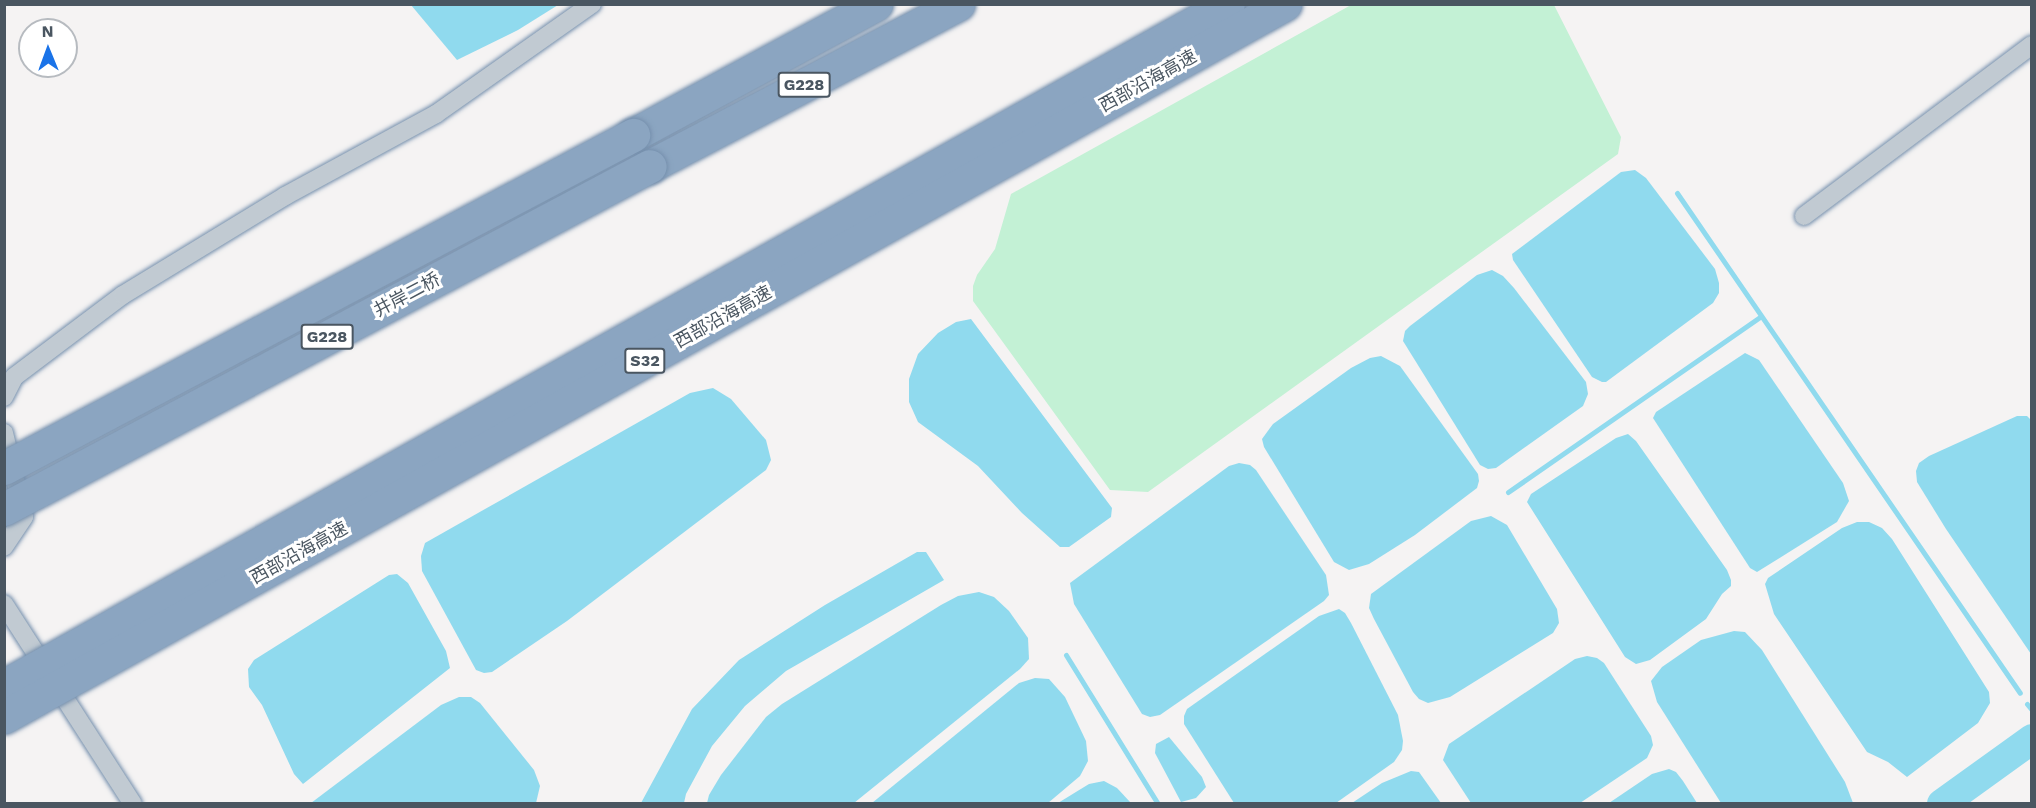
<!DOCTYPE html>
<html>
<head>
<meta charset="utf-8">
<style>
  body { margin:0 }
  #map { position:relative; width:2036px; height:808px; overflow:hidden; background:#f5f3f3; font-family:"Work Sans","Noto Sans SC",sans-serif }
  div>[style] { position:absolute }
  [style*='--x'] { left:calc(var(--x)*1px); top:calc(var(--y)*1px); width:calc(var(--w)*1px); rotate:calc(var(--a)*1deg) }
  .green>* { inset:0; background:#c3f1d5 }
  .water>* { inset:0; background:#90daee }
  .stream>* { height:5px; margin:-2.5px; padding:0 2.5px; transform-origin:2.5px; border-radius:2.5px; background:#90daee }
  .river>* { height:30px; margin:-15px; padding:0 15px; transform-origin:15px; border-radius:15px; background:#90daee }
  .roads { filter:drop-shadow(0 0 2px #7690ad) drop-shadow(0 0 2px #7690ad) }
  .street>* { height:18px; margin:-9px; padding:0 9px; transform-origin:9px; border-radius:9px; background:#c1cad2 }
  .highway>* { height:33px; margin:-16.5px; padding:0 16.5px; transform-origin:16.5px; border-radius:16.5px; background:#8ba5c1 }
  .bridges { filter:drop-shadow(0 0 2px #7690ad) drop-shadow(0 0 2px #7690ad) }
  .highway-bridge>* { height:33px; margin:-16.5px; padding:0 16.5px; transform-origin:16.5px; border-radius:16.5px; background:#8ba5c1 }
  span { translate:-50% -50%; white-space:nowrap; text-align:center; line-height:1.15; -webkit-text-stroke:6px #fff; paint-order:stroke }
  .shield-label span { padding:2px 4px; background:#fff; border:2px solid; border-radius:4px; -webkit-text-stroke-width:0 }
  .shield-label { font-size:16px; color:#4a5661; font-weight:700 }
  .street-label { font-size:18px; color:#4a5661 }
  .frame { position:absolute; inset:0; border:6px solid #4a5661; pointer-events:none }
  .north { position:absolute; left:18px; top:18px; width:60px; height:60px; box-sizing:border-box; background:#fff; border:2px solid #b7bbc0; border-radius:50%; rotate:359deg; font-size:16px; font-weight:700; line-height:24px; text-align:center; color:#4a5661 }
  .north::after { content:''; display:block; margin:auto; width:21px; height:27px; background:#1a73e8; clip-path:polygon(50% 0,100% 100%,50% 72%,0 100%) }
</style>
</head>
<body>
<div id="map">
  <div class="green">
    <i style="clip-path:polygon(1351px 5px,1554px 5px,1621px 137px,1618px 154px,1148px 492px,1110px 490px,973px 301px,973px 286px,977px 275px,995px 249px,1011px 194px)"></i>
  </div>
  <div class="water">
    <i style="clip-path:polygon(411px 5px,558px 5px,518px 30px,457px 60px)"></i>
    <i style="clip-path:polygon(1635px 170px,1646px 178px,1715px 269px,1719px 283px,1719px 293px,1713px 303px,1606px 382px,1602px 382px,1592px 377px,1513px 260px,1512px 254px,1621px 172px)"></i>
    <i style="clip-path:polygon(1492px 270px,1503px 276px,1514px 288px,1586px 382px,1588px 394px,1583px 406px,1496px 468px,1488px 469px,1480px 465px,1403px 341px,1405px 331px,1410px 326px,1477px 275px)"></i>
    <i style="clip-path:polygon(971px 319px,1112px 508px,1111px 517px,1069px 547px,1060px 547px,1022px 513px,978px 466px,918px 422px,909px 402px,909px 379px,918px 354px,938px 333px,956px 322px)"></i>
    <i style="clip-path:polygon(1745px 353px,1759px 360px,1843px 483px,1849px 501px,1837px 522px,1757px 572px,1750px 568px,1653px 418px,1656px 412px)"></i>
    <i style="clip-path:polygon(1381px 356px,1400px 366px,1478px 474px,1479px 481px,1477px 488px,1415px 535px,1369px 564px,1349px 570px,1334px 562px,1264px 447px,1262px 439px,1273px 424px,1351px 368px,1370px 358px)"></i>
    <i style="clip-path:polygon(713px 388px,731px 399px,766px 440px,771px 460px,766px 470px,567px 621px,492px 672px,484px 673px,476px 670px,422px 571px,421px 556px,425px 543px,690px 393px)"></i>
    <i style="clip-path:polygon(2017px 416px,2027px 416px,2031px 420px,2031px 654px,1946px 529px,1917px 482px,1916px 471px,1919px 463px,1929px 456px)"></i>
    <i style="clip-path:polygon(1628px 434px,1636px 441px,1727px 570px,1731px 580px,1731px 586px,1722px 594px,1706px 619px,1650px 660px,1636px 664px,1625px 657px,1527px 502px,1531px 494px,1616px 438px)"></i>
    <i style="clip-path:polygon(1239px 463px,1250px 465px,1256px 470px,1326px 575px,1329px 595px,1324px 601px,1160px 715px,1150px 717px,1142px 714px,1074px 604px,1070px 583px,1229px 466px)"></i>
    <i style="clip-path:polygon(1491px 516px,1507px 525px,1557px 609px,1559px 623px,1553px 633px,1450px 697px,1428px 703px,1419px 699px,1413px 692px,1374px 619px,1369px 608px,1371px 594px,1471px 521px)"></i>
    <i style="clip-path:polygon(1857px 522px,1869px 522px,1882px 528px,1892px 539px,1989px 692px,1990px 703px,1978px 723px,1907px 777px,1888px 762px,1867px 752px,1774px 614px,1765px 584px,1768px 578px,1842px 528px)"></i>
    <i style="clip-path:polygon(917px 552px,926px 552px,944px 580px,786px 671px,745px 706px,712px 746px,686px 794px,684px 803px,641px 803px,692px 709px,739px 660px,825px 605px)"></i>
    <i style="clip-path:polygon(397px 574px,408px 583px,446px 651px,450px 668px,303px 784px,294px 774px,262px 705px,249px 687px,248px 669px,254px 660px,389px 575px)"></i>
    <i style="clip-path:polygon(979px 592px,994px 597px,1009px 611px,1028px 638px,1029px 659px,1020px 669px,854px 803px,707px 803px,709px 795px,721px 775px,766px 717px,782px 704px,941px 605px,958px 596px)"></i>
    <i style="clip-path:polygon(1339px 609px,1345px 613px,1351px 623px,1398px 715px,1403px 741px,1402px 750px,1394px 762px,1336px 803px,1234px 803px,1184px 724px,1184px 716px,1187px 709px,1319px 616px)"></i>
    <i style="clip-path:polygon(1734px 631px,1745px 632px,1762px 650px,1845px 782px,1853px 803px,1721px 803px,1657px 702px,1651px 681px,1662px 667px,1701px 640px)"></i>
    <i style="clip-path:polygon(1587px 656px,1597px 658px,1604px 663px,1651px 736px,1653px 745px,1647px 758px,1580px 803px,1471px 803px,1443px 760px,1449px 744px,1575px 659px)"></i>
    <i style="clip-path:polygon(1035px 678px,1049px 679px,1065px 697px,1086px 741px,1088px 761px,1080px 776px,1048px 803px,872px 803px,1019px 683px)"></i>
    <i style="clip-path:polygon(459px 697px,471px 697px,480px 703px,534px 770px,540px 786px,536px 803px,311px 803px,441px 705px)"></i>
    <i style="clip-path:polygon(1169px 737px,1202px 777px,1206px 787px,1196px 798px,1181px 802px,1155px 753px,1156px 744px)"></i>
    <i style="clip-path:polygon(1669px 769px,1676px 772px,1683px 781px,1697px 803px,1609px 803px,1652px 774px)"></i>
    <i style="clip-path:polygon(1411px 771px,1419px 772px,1441px 803px,1352px 803px,1382px 783px)"></i>
    <i style="clip-path:polygon(1104px 781px,1117px 788px,1131px 803px,1058px 803px,1089px 784px)"></i>
  </div>
  <div class="stream">
    <i style="--x:1677;--y:193;--w:606;--a:55.55"></i>
    <i style="--x:1508;--y:492;--w:308;--a:-34.8"></i>
    <i style="--x:1066;--y:655;--w:175;--a:58.3"></i>
    <i style="--x:2027;--y:704;--w:8;--a:50"></i>
  </div>
  <div class="river">
    <i style="--x:1942;--y:804;--w:111;--a:-35.8"></i>
  </div>
  <div class="roads">
    <div class="street">
      <i style="--x:1804;--y:216;--w:285;--a:-36.9"></i>
      <i style="--x:4;--y:397;--w:22;--a:-63"></i>
      <i style="--x:14;--y:377;--w:136;--a:-37"></i>
      <i style="--x:123;--y:295;--w:190;--a:-31.4"></i>
      <i style="--x:285;--y:196;--w:172;--a:-28.5"></i>
      <i style="--x:436;--y:114;--w:191;--a:-35.2"></i>
      <i style="--x:4;--y:433;--w:86;--a:76.6"></i>
      <i style="--x:24;--y:517;--w:36;--a:124"></i>
      <i style="--x:4;--y:604;--w:238;--a:57.2"></i>
    </div>
    <div class="highway">
      <i style="--x:633;--y:135;--w:276;--a:-28.3"></i>
      <i style="--x:650;--y:166;--w:348;--a:-27.7"></i>
    </div>
  </div>
  <div class="bridges">
    <div class="highway-bridge">
      <i style="--x:4;--y:468;--w:712;--a:-27.9"></i>
      <i style="--x:4;--y:509;--w:731;--a:-27.97"></i>
      <i style="--x:4;--y:686;--w:1401;--a:-29.13"></i>
      <i style="--x:4;--y:717;--w:1466;--a:-29.1"></i>
    </div>
  </div>
  <div class="shield-label">
    <span style="left:804px;top:85px">G228</span>
    <span style="left:327px;top:337px">G228</span>
    <span style="left:645px;top:361px">S32</span>
  </div>
  <div class="street-label">
    <span style="left:1148px;top:81px;rotate:-29deg">西部沿海高速</span>
    <span style="left:407px;top:295px;rotate:-28deg">井岸二桥</span>
    <span style="left:723px;top:317px;rotate:-29deg">西部沿海高速</span>
    <span style="left:299px;top:553px;rotate:-29deg">西部沿海高速</span>
  </div>
  <div class="frame"></div>
  <div class="north">N</div>
</div>
</body>
</html>
